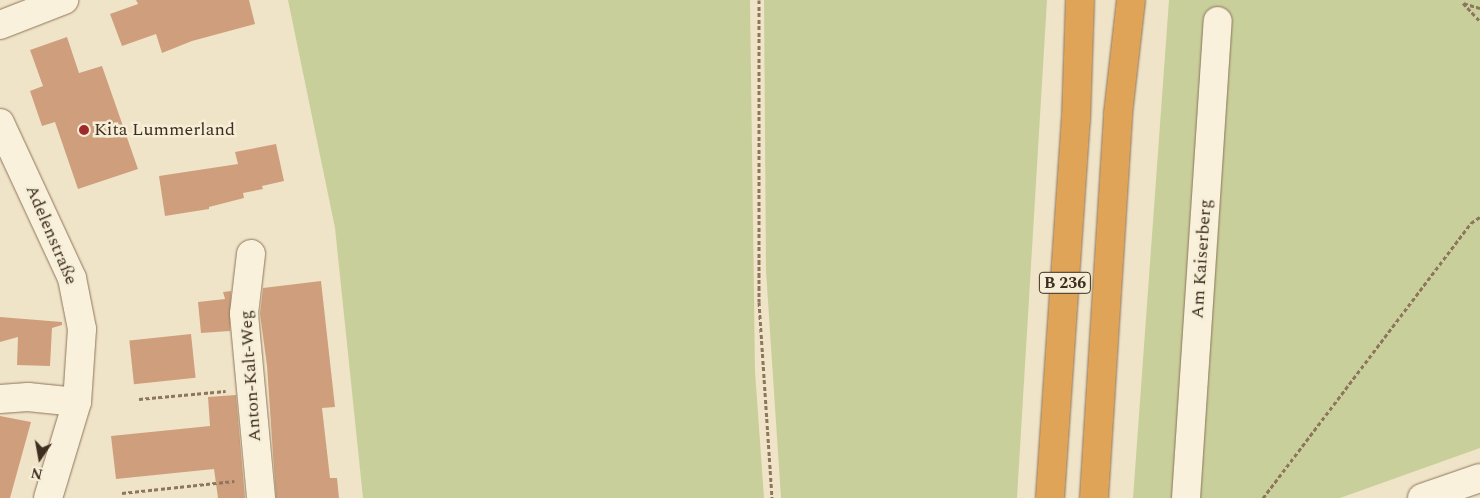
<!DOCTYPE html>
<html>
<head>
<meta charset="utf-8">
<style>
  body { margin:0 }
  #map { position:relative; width:1480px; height:498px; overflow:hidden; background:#f0e4c8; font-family:Spectral,serif }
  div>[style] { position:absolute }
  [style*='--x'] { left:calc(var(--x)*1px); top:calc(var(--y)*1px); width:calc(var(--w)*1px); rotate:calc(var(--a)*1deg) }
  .green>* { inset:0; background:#c9cf9b }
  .building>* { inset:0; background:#cf9f7d; transform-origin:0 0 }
  .path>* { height:3px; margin-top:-1.5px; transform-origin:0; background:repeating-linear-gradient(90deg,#8d765c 0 4px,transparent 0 6.5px) }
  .roads { filter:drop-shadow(0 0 1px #8d765c) drop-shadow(0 0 1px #8d765c) }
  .minor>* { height:28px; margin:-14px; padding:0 14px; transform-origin:14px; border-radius:14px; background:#faf1dc }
  .highway>* { height:28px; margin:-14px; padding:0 14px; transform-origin:14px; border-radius:14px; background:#e0a458 }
  .dots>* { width:14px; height:14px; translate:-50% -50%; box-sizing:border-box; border:2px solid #f7eed8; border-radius:50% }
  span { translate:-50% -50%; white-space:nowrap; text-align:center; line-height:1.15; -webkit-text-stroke:5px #f7eed8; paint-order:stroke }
  .shield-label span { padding:1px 4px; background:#f7eed8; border:1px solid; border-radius:4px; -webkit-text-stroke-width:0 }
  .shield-label { font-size:16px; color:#3d2e20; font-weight:700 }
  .poi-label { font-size:18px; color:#3d2e20 }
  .left { translate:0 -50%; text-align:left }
  .street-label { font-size:18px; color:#3d2e20 }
  .north { position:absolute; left:15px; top:433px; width:50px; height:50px; -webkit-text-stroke:4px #f7eed8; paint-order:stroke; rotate:192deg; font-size:14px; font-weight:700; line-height:20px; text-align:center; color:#3d2e20 }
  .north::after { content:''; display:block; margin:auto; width:18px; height:22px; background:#3d2e20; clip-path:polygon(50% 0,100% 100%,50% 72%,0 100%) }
</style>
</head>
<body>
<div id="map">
  <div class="green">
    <i style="clip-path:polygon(288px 0,750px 0,755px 371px,764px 498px,363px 498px,335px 228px)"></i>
    <i style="clip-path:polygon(764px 0,1047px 0,1017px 498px,781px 498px,766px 271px)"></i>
    <i style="clip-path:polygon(1169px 0,1480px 0,1480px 448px,1340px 498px,1133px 498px)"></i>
  </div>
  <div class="building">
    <i style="clip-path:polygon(136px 0,249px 0,255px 24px,192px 41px,162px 53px,156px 34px,122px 46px,110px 14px,138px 4px)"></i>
    <i style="clip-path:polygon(67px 37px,79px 73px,102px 66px,138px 169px,78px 189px,55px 122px,42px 126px,30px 91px,43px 86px,30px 50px)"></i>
    <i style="clip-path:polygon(276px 144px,284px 181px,262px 186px,263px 189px,243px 193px,244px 198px,209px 207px,209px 209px,165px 216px,159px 176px,238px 164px,235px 152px)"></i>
    <i style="clip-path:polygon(321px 281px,335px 407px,322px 408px,330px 478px,337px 478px,339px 498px,276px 498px,267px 366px,260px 314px,263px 288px)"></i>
    <i style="clip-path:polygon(231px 291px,230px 331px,201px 333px,198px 302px,225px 299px,223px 292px)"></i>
    <i style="clip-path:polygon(0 317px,62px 322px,62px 325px,52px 328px,50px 366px,17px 365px,18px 337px,0 342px)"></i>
    <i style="left:191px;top:334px;width:44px;height:62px;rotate:84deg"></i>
    <i style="clip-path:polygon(236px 395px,245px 498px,218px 498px,214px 469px,116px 479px,111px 436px,210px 426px,208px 397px)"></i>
    <i style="clip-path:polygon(0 416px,31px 422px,10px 498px,0 498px)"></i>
  </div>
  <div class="path">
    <i style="--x:759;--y:0;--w:302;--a:90"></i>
    <i style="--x:759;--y:302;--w:196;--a:86.2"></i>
    <i style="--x:1480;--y:8;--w:18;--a:-164"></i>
    <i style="--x:1463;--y:3;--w:25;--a:47"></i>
    <i style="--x:139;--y:399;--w:87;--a:-5.3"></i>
    <i style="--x:122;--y:493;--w:113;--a:-6.1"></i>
    <i style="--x:1263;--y:498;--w:345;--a:-52.9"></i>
    <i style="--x:1471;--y:223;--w:11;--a:-34"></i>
  </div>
  <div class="roads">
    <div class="minor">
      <i style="--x:0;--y:25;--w:69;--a:-21.3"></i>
      <i style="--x:0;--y:123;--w:171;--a:65.1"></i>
      <i style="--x:72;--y:278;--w:52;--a:78.9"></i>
      <i style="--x:82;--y:329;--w:73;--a:93.9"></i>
      <i style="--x:77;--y:402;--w:100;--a:106.8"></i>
      <i style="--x:251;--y:254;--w:60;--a:96.7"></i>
      <i style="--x:244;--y:314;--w:185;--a:84.7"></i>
      <i style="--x:0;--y:399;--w:28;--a:-4"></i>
      <i style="--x:28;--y:397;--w:49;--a:5.8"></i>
      <i style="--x:1186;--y:498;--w:478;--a:-86.2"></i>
      <i style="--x:1422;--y:498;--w:61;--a:-19"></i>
    </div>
    <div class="highway">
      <i style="--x:1050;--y:498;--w:379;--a:-86.1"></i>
      <i style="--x:1076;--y:120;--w:120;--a:-88.1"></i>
      <i style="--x:1094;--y:498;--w:385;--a:-86.4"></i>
      <i style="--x:1118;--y:114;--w:115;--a:-83.5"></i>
    </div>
  </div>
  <div class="dots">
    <i style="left:84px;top:130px;background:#9e2a2b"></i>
  </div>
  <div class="shield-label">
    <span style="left:1065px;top:283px">B 236</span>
  </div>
  <div class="poi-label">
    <span class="left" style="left:94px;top:130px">Kita Lummerland</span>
  </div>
  <div class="street-label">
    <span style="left:51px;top:235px;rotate:67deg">Adelenstraße</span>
    <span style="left:1202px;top:259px;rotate:-86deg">Am Kaiserberg</span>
    <span style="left:251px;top:376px;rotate:-94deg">Anton-Kalt-Weg</span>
  </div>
  <div class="north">N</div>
</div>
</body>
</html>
